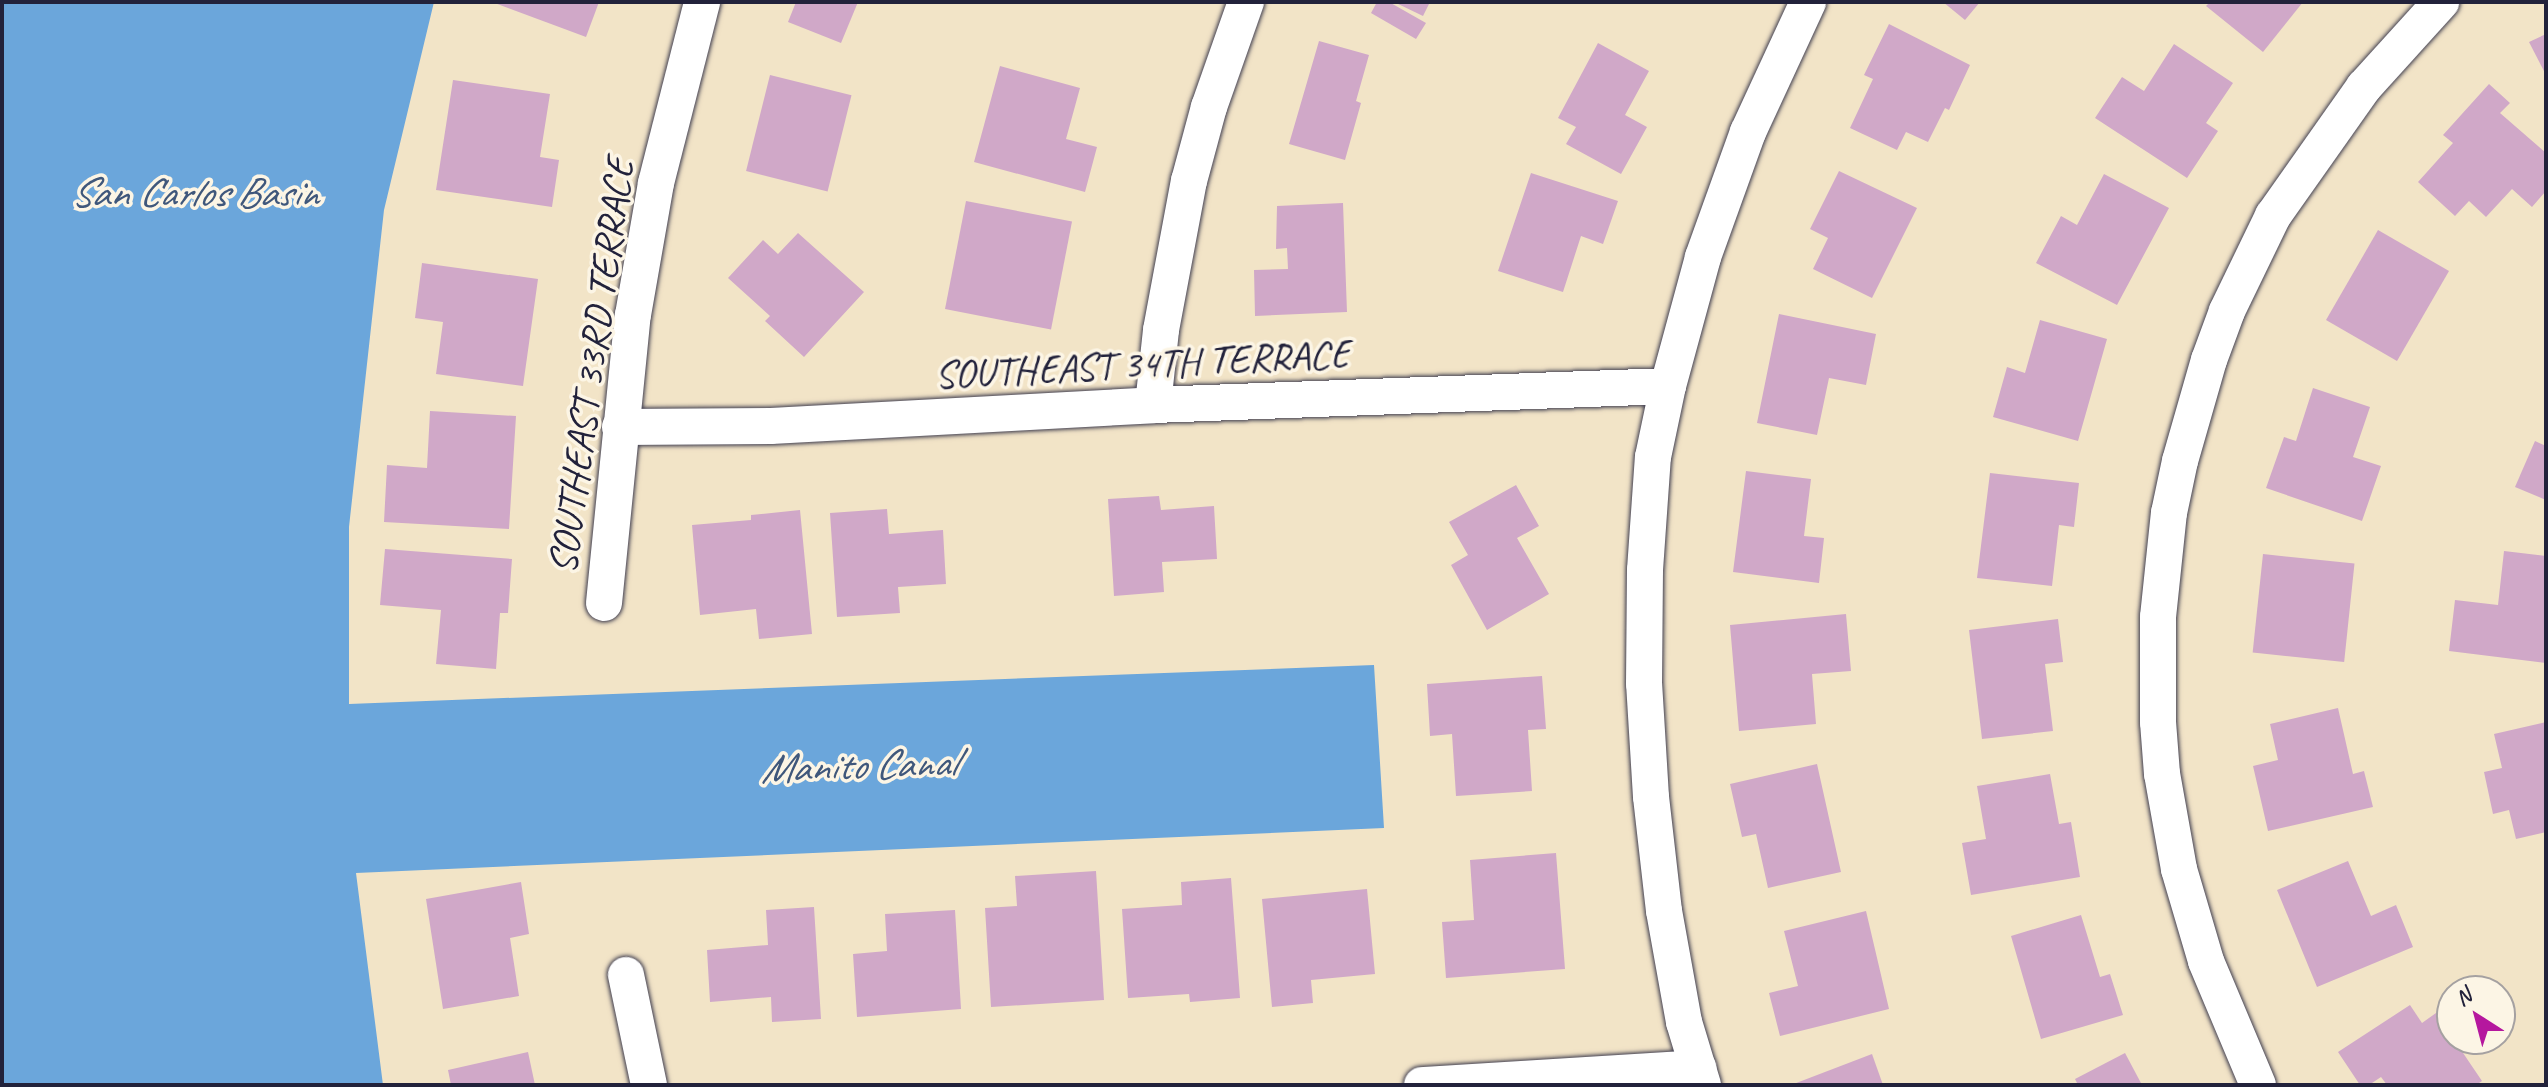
<!DOCTYPE html>
<html>
<head>
<meta charset="utf-8">
<style>
  body { margin:0 }
  #map { position:relative; width:2548px; height:1087px; overflow:hidden; background:#f2e4c7; font-family:Caveat,sans-serif }
  div>[style] { position:absolute }
  [style*='--x'] { left:calc(var(--x)*1px); top:calc(var(--y)*1px); width:calc(var(--w)*1px); rotate:calc(var(--a)*1deg) }
  .water>* { inset:0; background:#6ba6db }
  .building>* { inset:0; background:#d0a8c8; transform-origin:0 0 }
  .roads { filter:drop-shadow(0 0 2px #413f50) drop-shadow(0 0 2px #413f50) }
  .minor>* { height:36px; margin:-18px; padding:0 18px; transform-origin:18px; border-radius:18px; background:#fff }
  span { translate:-50% -50%; white-space:nowrap; text-align:center; line-height:1.15; -webkit-text-stroke:7px #fcf5e5; paint-order:stroke }
  .street-label { font-size:40px; color:#22223b }
  .water-label { font-size:42px; color:#3f577b; font-style:italic }
  .frame { position:absolute; inset:0; border:4px solid #22223b; pointer-events:none }
  .north { position:absolute; left:2436px; top:975px; width:80px; height:80px; box-sizing:border-box; background:#fcf5e5; border:2px solid #a5a1a1; border-radius:50%; rotate:324deg; font-size:22px; font-weight:700; line-height:32px; text-align:center; color:#22223b }
  .north::after { content:''; display:block; margin:auto; width:28px; height:36px; background:#b5179e; clip-path:polygon(50% 0,100% 100%,50% 72%,0 100%) }
</style>
</head>
<body>
<div id="map">
  <div class="water">
    <i style="clip-path:polygon(2px 2px,434px 2px,384px 210px,349px 527px,349px 704px,1374px 665px,1384px 828px,356px 873px,383px 1085px,2px 1085px)"></i>
  </div>
  <div class="building">
    <i style="clip-path:polygon(492px 2px,599px 2px,586px 37px)"></i>
    <i style="clip-path:polygon(796px 2px,858px 2px,841px 43px,788px 22px)"></i>
    <i style="clip-path:polygon(1377px 2px,1389px 2px,1426px 23px,1416px 39px,1371px 13px)"></i>
    <i style="clip-path:polygon(1394px 2px,1430px 2px,1423px 16px)"></i>
    <i style="clip-path:polygon(1943px 2px,1980px 2px,1965px 20px)"></i>
    <i style="clip-path:polygon(2210px 2px,2303px 2px,2263px 52px,2206px 6px)"></i>
    <i style="clip-path:polygon(1889px 24px,1970px 65px,1949px 110px,1945px 108px,1928px 142px,1906px 132px,1897px 150px,1850px 128px,1873px 79px,1864px 75px)"></i>
    <i style="clip-path:polygon(2546px 34px,2546px 75px,2529px 42px)"></i>
    <i style="clip-path:polygon(1319px 41px,1369px 55px,1356px 101px,1361px 103px,1345px 160px,1289px 144px)"></i>
    <i style="clip-path:polygon(1598px 43px,1649px 71px,1625px 115px,1647px 127px,1621px 174px,1566px 144px,1576px 127px,1558px 118px)"></i>
    <i style="clip-path:polygon(2174px 44px,2233px 83px,2206px 123px,2218px 131px,2187px 178px,2095px 118px,2122px 77px,2144px 91px)"></i>
    <i style="clip-path:polygon(1000px 66px,1080px 88px,1066px 139px,1097px 147px,1085px 192px,974px 162px)"></i>
    <i style="left:770px;top:75px;width:84px;height:99px;rotate:14deg"></i>
    <i style="clip-path:polygon(453px 80px,550px 94px,540px 157px,559px 160px,552px 207px,436px 190px)"></i>
    <i style="clip-path:polygon(2489px 84px,2510px 103px,2500px 113px,2546px 153px,2546px 191px,2532px 207px,2512px 189px,2486px 217px,2469px 201px,2455px 216px,2418px 182px,2453px 143px,2443px 135px)"></i>
    <i style="clip-path:polygon(1839px 171px,1917px 208px,1872px 298px,1813px 269px,1828px 238px,1810px 229px)"></i>
    <i style="clip-path:polygon(1531px 173px,1618px 201px,1603px 244px,1581px 236px,1563px 292px,1498px 271px)"></i>
    <i style="clip-path:polygon(2104px 174px,2169px 208px,2117px 305px,2036px 263px,2061px 216px,2077px 225px)"></i>
    <i style="left:966px;top:201px;width:108px;height:110px;rotate:11deg"></i>
    <i style="clip-path:polygon(1343px 203px,1347px 312px,1255px 316px,1254px 270px,1288px 269px,1287px 248px,1276px 249px,1277px 206px)"></i>
    <i style="left:2378px;top:230px;width:82px;height:104px;rotate:30deg"></i>
    <i style="clip-path:polygon(798px 233px,864px 292px,804px 357px,765px 321px,770px 316px,728px 278px,763px 240px,778px 254px)"></i>
    <i style="clip-path:polygon(422px 263px,538px 279px,523px 386px,436px 374px,443px 322px,415px 318px)"></i>
    <i style="clip-path:polygon(1779px 314px,1876px 334px,1866px 385px,1829px 378px,1817px 435px,1757px 423px)"></i>
    <i style="clip-path:polygon(2040px 320px,2107px 339px,2078px 441px,1993px 417px,2007px 367px,2025px 373px)"></i>
    <i style="clip-path:polygon(2313px 388px,2370px 407px,2353px 457px,2381px 466px,2362px 521px,2266px 488px,2284px 437px,2296px 441px)"></i>
    <i style="clip-path:polygon(430px 411px,516px 416px,509px 529px,384px 522px,387px 465px,427px 468px)"></i>
    <i style="clip-path:polygon(2535px 441px,2546px 446px,2546px 500px,2515px 487px)"></i>
    <i style="clip-path:polygon(1746px 471px,1811px 479px,1804px 536px,1824px 538px,1819px 583px,1733px 572px)"></i>
    <i style="clip-path:polygon(1990px 473px,2079px 483px,2074px 527px,2059px 525px,2052px 586px,1977px 578px)"></i>
    <i style="clip-path:polygon(1516px 485px,1539px 526px,1517px 538px,1549px 594px,1487px 630px,1451px 565px,1468px 555px,1449px 522px)"></i>
    <i style="clip-path:polygon(1159px 496px,1161px 510px,1214px 506px,1217px 559px,1162px 562px,1164px 592px,1114px 596px,1108px 499px)"></i>
    <i style="clip-path:polygon(887px 509px,889px 534px,943px 530px,946px 584px,898px 587px,900px 613px,837px 617px,830px 513px)"></i>
    <i style="clip-path:polygon(800px 510px,812px 634px,759px 639px,756px 609px,700px 615px,692px 525px,751px 520px,751px 515px)"></i>
    <i style="clip-path:polygon(385px 549px,512px 559px,508px 613px,500px 613px,496px 669px,436px 664px,441px 610px,380px 605px)"></i>
    <i style="clip-path:polygon(2504px 551px,2546px 556px,2546px 663px,2449px 651px,2455px 600px,2498px 605px)"></i>
    <i style="left:2263px;top:554px;width:92px;height:99px;rotate:6deg"></i>
    <i style="clip-path:polygon(1846px 614px,1851px 671px,1812px 674px,1816px 724px,1739px 731px,1730px 625px)"></i>
    <i style="clip-path:polygon(2058px 619px,2063px 662px,2045px 664px,2053px 731px,1982px 739px,1969px 630px)"></i>
    <i style="clip-path:polygon(1542px 676px,1546px 729px,1528px 730px,1532px 791px,1456px 796px,1452px 734px,1430px 736px,1427px 684px)"></i>
    <i style="clip-path:polygon(2338px 708px,2353px 774px,2364px 771px,2373px 807px,2268px 831px,2253px 766px,2278px 760px,2270px 724px)"></i>
    <i style="clip-path:polygon(2546px 722px,2546px 832px,2516px 839px,2509px 810px,2493px 814px,2484px 772px,2502px 768px,2494px 734px)"></i>
    <i style="clip-path:polygon(1817px 764px,1841px 872px,1768px 888px,1756px 834px,1742px 837px,1730px 784px)"></i>
    <i style="clip-path:polygon(2050px 774px,2059px 824px,2071px 822px,2080px 877px,1971px 895px,1962px 843px,1986px 839px,1977px 786px)"></i>
    <i style="clip-path:polygon(1556px 853px,1565px 969px,1446px 978px,1442px 922px,1474px 920px,1470px 860px)"></i>
    <i style="clip-path:polygon(2348px 861px,2371px 916px,2396px 905px,2413px 947px,2317px 987px,2277px 890px)"></i>
    <i style="clip-path:polygon(1096px 871px,1104px 1000px,991px 1007px,985px 908px,1017px 906px,1015px 876px)"></i>
    <i style="clip-path:polygon(1231px 878px,1240px 998px,1190px 1002px,1189px 994px,1128px 998px,1122px 909px,1182px 905px,1181px 882px)"></i>
    <i style="clip-path:polygon(521px 882px,529px 934px,510px 938px,519px 996px,443px 1009px,426px 899px)"></i>
    <i style="clip-path:polygon(1367px 889px,1375px 974px,1311px 980px,1313px 1003px,1272px 1007px,1262px 899px)"></i>
    <i style="clip-path:polygon(814px 907px,821px 1019px,772px 1022px,771px 997px,710px 1002px,707px 950px,768px 945px,766px 910px)"></i>
    <i style="clip-path:polygon(955px 910px,961px 1009px,857px 1017px,853px 954px,887px 951px,885px 914px)"></i>
    <i style="clip-path:polygon(1866px 911px,1889px 1009px,1780px 1036px,1769px 993px,1798px 986px,1784px 931px)"></i>
    <i style="clip-path:polygon(2081px 915px,2100px 977px,2110px 974px,2123px 1015px,2041px 1039px,2011px 936px)"></i>
    <i style="clip-path:polygon(2410px 1005px,2422px 1023px,2436px 1013px,2482px 1081px,2476px 1085px,2387px 1085px,2381px 1077px,2369px 1085px,2360px 1085px,2338px 1052px)"></i>
    <i style="clip-path:polygon(528px 1052px,535px 1085px,451px 1085px,448px 1070px)"></i>
    <i style="clip-path:polygon(2125px 1053px,2142px 1085px,2078px 1085px,2075px 1079px)"></i>
    <i style="clip-path:polygon(1872px 1054px,1883px 1085px,1791px 1085px)"></i>
  </div>
  <div class="roads">
    <div class="minor">
      <i style="--x:1153;--y:405;--w:75;--a:-83.9"></i>
      <i style="--x:1161;--y:330;--w:152;--a:-79.4"></i>
      <i style="--x:1189;--y:181;--w:77;--a:-74.9"></i>
      <i style="--x:1209;--y:107;--w:111;--a:-70.6"></i>
      <i style="--x:620;--y:427;--w:151;--a:-0.4"></i>
      <i style="--x:771;--y:426;--w:383;--a:-3.1"></i>
      <i style="--x:1153;--y:405;--w:515;--a:-2.11"></i>
      <i style="--x:604;--y:603;--w:289;--a:-84.3"></i>
      <i style="--x:633;--y:315;--w:134;--a:-80.1"></i>
      <i style="--x:656;--y:183;--w:187;--a:-75.7"></i>
      <i style="--x:626;--y:975;--w:112;--a:78.2"></i>
      <i style="--x:1422;--y:1085;--w:277;--a:-3.5"></i>
      <i style="--x:1703;--y:1085;--w:66;--a:-106.8"></i>
      <i style="--x:1684;--y:1022;--w:113;--a:-100.2"></i>
      <i style="--x:1664;--y:911;--w:115;--a:-96.5"></i>
      <i style="--x:1651;--y:797;--w:113;--a:-93.5"></i>
      <i style="--x:1644;--y:684;--w:114;--a:-89.5"></i>
      <i style="--x:1645;--y:570;--w:113;--a:-86"></i>
      <i style="--x:1653;--y:457;--w:73;--a:-78.1"></i>
      <i style="--x:1668;--y:386;--w:134;--a:-74.8"></i>
      <i style="--x:1703;--y:257;--w:133;--a:-70.2"></i>
      <i style="--x:1748;--y:132;--w:143;--a:-65.2"></i>
      <i style="--x:2258;--y:1085;--w:134;--a:-112.8"></i>
      <i style="--x:2206;--y:961;--w:96;--a:-106.4"></i>
      <i style="--x:2179;--y:869;--w:97;--a:-100.1"></i>
      <i style="--x:2162;--y:774;--w:52;--a:-94.4"></i>
      <i style="--x:2158;--y:722;--w:105;--a:-90"></i>
      <i style="--x:2158;--y:617;--w:105;--a:-84"></i>
      <i style="--x:2169;--y:513;--w:53;--a:-78.1"></i>
      <i style="--x:2180;--y:461;--w:105;--a:-74"></i>
      <i style="--x:2209;--y:360;--w:52;--a:-69.8"></i>
      <i style="--x:2227;--y:311;--w:106;--a:-64.2"></i>
      <i style="--x:2273;--y:216;--w:158;--a:-54.8"></i>
      <i style="--x:2364;--y:87;--w:115;--a:-47.8"></i>
    </div>
  </div>
  <div class="street-label">
    <span style="left:1142px;top:364px;rotate:-3deg">SOUTHEAST 34TH TERRACE</span>
    <span style="left:591px;top:366px;rotate:-82deg">SOUTHEAST 33RD TERRACE</span>
  </div>
  <div class="water-label">
    <span style="left:194px;top:193px">San Carlos Basin</span>
    <span style="left:858px;top:766px;rotate:-2deg">Manito Canal</span>
  </div>
  <div class="frame"></div>
  <div class="north">N</div>
</div>
</body>
</html>
